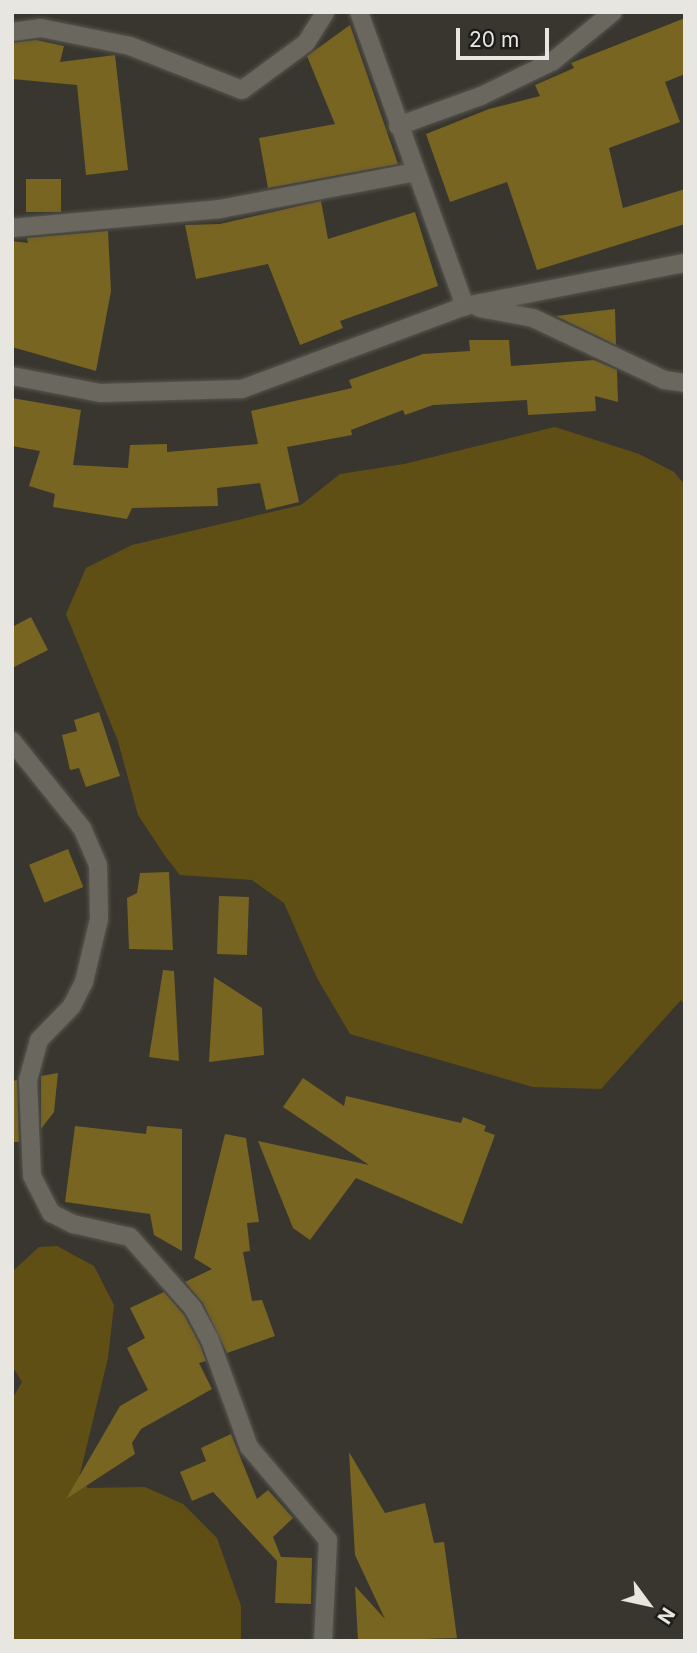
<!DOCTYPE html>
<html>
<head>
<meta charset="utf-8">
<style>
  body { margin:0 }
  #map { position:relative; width:697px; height:1653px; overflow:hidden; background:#38362e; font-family:Inter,sans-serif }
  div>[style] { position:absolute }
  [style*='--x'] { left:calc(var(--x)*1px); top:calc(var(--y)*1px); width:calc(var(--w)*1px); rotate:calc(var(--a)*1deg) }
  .green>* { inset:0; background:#604f15 }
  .building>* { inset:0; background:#786522; transform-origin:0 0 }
  .roads { filter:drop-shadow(0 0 2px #57554f) drop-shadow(0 0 2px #57554f) }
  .street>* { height:18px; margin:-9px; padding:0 9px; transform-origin:9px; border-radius:9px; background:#6a675f }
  span { translate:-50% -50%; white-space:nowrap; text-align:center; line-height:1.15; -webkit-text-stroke:5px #1e1d1a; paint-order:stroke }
  .frame { position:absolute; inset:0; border:14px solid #e7e6e1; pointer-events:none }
  .north { position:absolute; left:613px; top:1569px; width:70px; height:70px; -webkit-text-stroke:5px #1e1d1a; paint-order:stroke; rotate:123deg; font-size:19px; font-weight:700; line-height:28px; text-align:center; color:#e7e6e1 }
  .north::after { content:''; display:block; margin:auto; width:24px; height:32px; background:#e7e6e1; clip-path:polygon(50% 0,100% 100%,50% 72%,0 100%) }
  .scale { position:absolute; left:456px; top:28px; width:93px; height:32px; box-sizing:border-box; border:4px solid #e7e6e1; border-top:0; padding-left:9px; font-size:21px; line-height:24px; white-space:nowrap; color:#e7e6e1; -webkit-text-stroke:5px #1e1d1a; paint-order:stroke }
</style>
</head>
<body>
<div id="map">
  <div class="green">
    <i style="clip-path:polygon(555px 427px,639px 454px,674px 472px,685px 485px,685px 1005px,681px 1000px,601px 1089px,533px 1087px,350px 1034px,317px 978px,284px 903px,252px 880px,180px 875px,165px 856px,138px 815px,118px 741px,66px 614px,86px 568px,132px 545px,301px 505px,340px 474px,404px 464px)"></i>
    <i style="clip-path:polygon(57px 1246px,94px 1266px,114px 1305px,108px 1358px,79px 1478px,88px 1488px,145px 1487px,183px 1504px,217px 1538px,241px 1606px,241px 1641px,12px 1641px,12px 1399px,22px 1382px,12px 1366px,12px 1272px,39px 1247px)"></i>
  </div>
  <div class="building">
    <i style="clip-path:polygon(685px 18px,685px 74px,665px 82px,680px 122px,609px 148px,623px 208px,685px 189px,685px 224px,537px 270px,507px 182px,450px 202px,426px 134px,489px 109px,540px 96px,535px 85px,574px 68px,571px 63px)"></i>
    <i style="clip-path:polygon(350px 25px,398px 164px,268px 188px,259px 138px,335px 124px,307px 56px)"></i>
    <i style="clip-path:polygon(36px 40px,64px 46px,60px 62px,115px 55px,128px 170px,86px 175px,77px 85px,12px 79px,12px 43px)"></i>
    <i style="left:61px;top:179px;width:33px;height:35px;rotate:90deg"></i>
    <i style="clip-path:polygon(321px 201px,328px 239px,415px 212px,438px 286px,340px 321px,343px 328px,300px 345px,268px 264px,196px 279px,185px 225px,220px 224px)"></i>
    <i style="clip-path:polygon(108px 231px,111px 291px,96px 371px,12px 347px,12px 241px,28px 243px,27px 238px)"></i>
    <i style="clip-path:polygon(615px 309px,616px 345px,556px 316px)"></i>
    <i style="clip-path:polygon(469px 340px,509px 340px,511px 366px,594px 360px,617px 370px,618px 402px,595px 396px,596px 411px,528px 415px,527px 400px,433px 405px,405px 415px,403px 410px,351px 430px,352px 435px,287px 447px,299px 502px,266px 510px,260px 483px,217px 488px,218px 506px,132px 508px,127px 519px,53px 507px,55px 494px,29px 486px,40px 451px,12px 446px,12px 398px,81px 410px,73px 465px,128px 468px,130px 445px,167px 444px,167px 452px,258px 444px,251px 411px,352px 388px,349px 380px,423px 354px,470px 351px)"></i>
    <i style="clip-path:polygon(31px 617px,48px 650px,12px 668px,12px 627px)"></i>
    <i style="clip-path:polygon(99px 712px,120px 776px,86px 787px,79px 768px,70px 770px,62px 735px,77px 731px,74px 720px)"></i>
    <i style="left:68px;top:849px;width:41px;height:42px;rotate:68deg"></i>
    <i style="clip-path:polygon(169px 872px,173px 950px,129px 949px,127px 898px,137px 893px,140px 873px)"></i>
    <i style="left:219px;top:896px;width:30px;height:58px;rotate:2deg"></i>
    <i style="clip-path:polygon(163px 970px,174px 971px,179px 1061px,149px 1057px)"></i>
    <i style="clip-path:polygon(214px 977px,262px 1008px,264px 1055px,209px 1062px)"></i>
    <i style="clip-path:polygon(58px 1073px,54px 1112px,41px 1129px,41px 1076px)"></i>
    <i style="clip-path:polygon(303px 1078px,344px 1106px,346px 1096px,461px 1123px,463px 1117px,486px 1126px,484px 1131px,495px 1135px,462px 1224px,356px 1178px,310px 1240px,293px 1228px,258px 1141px,369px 1165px,283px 1107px)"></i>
    <i style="clip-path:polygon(17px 1080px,19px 1142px,12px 1142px,12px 1081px)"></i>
    <i style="clip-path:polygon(75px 1126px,146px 1134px,147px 1126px,182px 1129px,182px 1251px,154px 1235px,150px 1214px,65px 1202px)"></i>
    <i style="clip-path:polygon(225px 1134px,246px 1138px,259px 1222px,247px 1223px,250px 1251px,243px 1252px,252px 1301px,262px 1300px,275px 1336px,227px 1353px,203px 1303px,185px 1282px,212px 1269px,194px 1258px)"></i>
    <i style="clip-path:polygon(164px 1292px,184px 1315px,200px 1345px,206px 1361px,199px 1363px,212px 1389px,141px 1429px,132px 1443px,135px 1454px,66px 1499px,120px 1406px,148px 1390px,127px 1348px,145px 1338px,130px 1308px)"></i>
    <i style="clip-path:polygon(231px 1434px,257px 1499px,268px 1490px,293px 1518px,273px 1537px,281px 1557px,312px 1558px,311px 1604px,275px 1603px,277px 1561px,213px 1492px,192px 1501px,180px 1472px,206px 1461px,201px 1448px)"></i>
    <i style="clip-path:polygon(349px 1452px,385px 1513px,425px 1503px,434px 1543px,444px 1542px,457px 1638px,358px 1641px,355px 1586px,385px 1619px,355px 1555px)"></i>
  </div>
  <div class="roads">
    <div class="street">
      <i style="--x:359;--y:12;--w:313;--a:70.2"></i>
      <i style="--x:12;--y:32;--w:29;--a:-8"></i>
      <i style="--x:41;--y:28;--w:91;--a:11.4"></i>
      <i style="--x:130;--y:46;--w:120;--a:21.4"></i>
      <i style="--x:242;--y:90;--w:79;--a:-36.3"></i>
      <i style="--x:306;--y:43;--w:36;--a:-58"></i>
      <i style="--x:398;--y:126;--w:88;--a:-19.9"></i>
      <i style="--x:481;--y:96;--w:80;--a:-25.9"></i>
      <i style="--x:553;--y:61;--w:77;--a:-39.2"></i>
      <i style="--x:12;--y:228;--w:209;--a:-5.2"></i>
      <i style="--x:220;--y:209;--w:198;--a:-10.7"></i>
      <i style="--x:479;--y:308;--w:55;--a:10.5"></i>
      <i style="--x:533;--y:318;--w:145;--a:25.3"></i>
      <i style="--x:664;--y:380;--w:21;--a:8"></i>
      <i style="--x:12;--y:376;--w:90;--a:10.9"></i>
      <i style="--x:100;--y:393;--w:142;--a:-1.6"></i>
      <i style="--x:242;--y:389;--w:238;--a:-20.4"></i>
      <i style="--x:465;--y:306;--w:224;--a:-11.1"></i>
      <i style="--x:12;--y:741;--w:112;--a:51.2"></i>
      <i style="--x:82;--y:828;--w:40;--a:66.6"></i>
      <i style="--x:98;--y:865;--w:54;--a:88.9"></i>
      <i style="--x:99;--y:919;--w:65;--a:103.4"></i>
      <i style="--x:84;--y:982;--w:27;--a:117"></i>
      <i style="--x:72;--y:1006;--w:47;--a:134.1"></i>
      <i style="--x:39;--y:1040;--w:41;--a:105.4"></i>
      <i style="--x:28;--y:1080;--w:96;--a:87.6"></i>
      <i style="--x:32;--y:1176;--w:42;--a:62.8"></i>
      <i style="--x:51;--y:1213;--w:25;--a:27"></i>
      <i style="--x:73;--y:1224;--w:58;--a:12.8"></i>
      <i style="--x:130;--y:1237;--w:95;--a:48.4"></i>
      <i style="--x:193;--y:1308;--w:36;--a:62"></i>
      <i style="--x:210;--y:1340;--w:114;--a:70"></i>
      <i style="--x:249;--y:1447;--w:122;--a:49.7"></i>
      <i style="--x:328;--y:1540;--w:101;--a:92.8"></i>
    </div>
  </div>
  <div class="frame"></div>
  <div class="north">N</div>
  <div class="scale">20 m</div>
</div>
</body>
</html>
